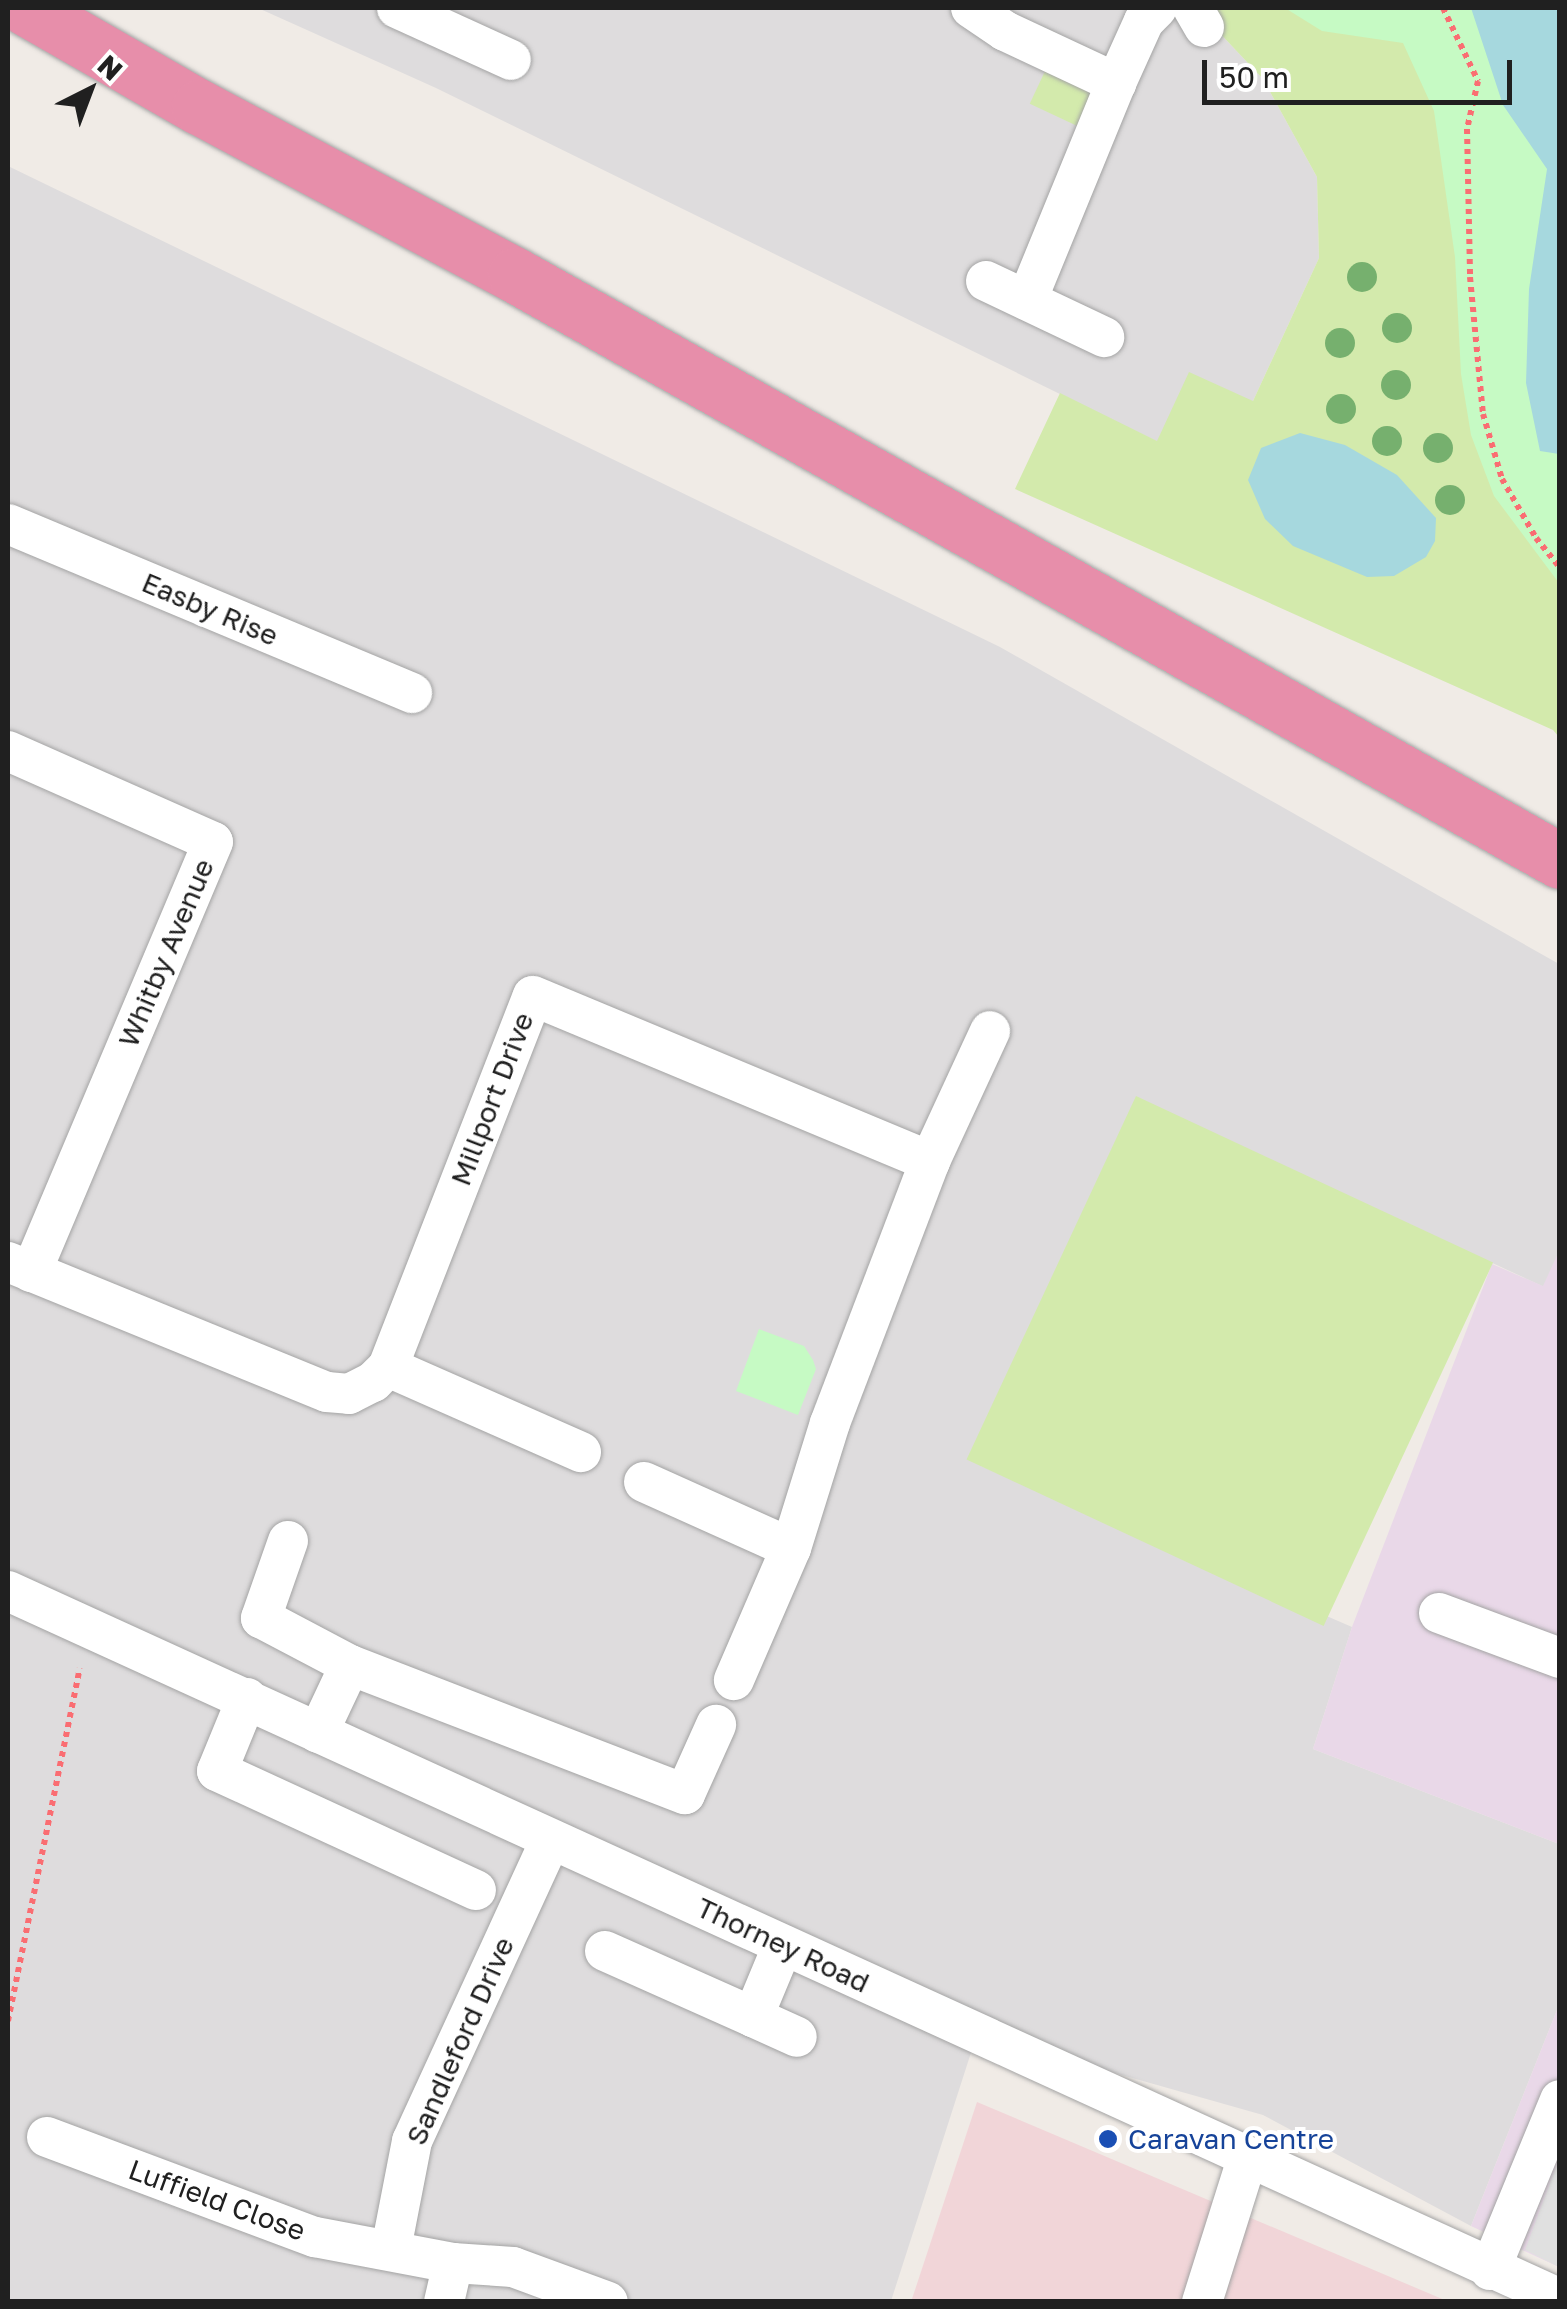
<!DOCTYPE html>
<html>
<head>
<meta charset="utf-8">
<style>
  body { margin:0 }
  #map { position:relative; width:1567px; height:2309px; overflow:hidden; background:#f0ebe6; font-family:"Golos Text",sans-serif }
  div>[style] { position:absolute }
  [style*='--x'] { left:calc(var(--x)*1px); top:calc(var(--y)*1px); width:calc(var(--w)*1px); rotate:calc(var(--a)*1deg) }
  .residential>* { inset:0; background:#dedcdd }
  .commercial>* { inset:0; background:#f1d5d8 }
  .industrial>* { inset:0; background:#e9d8e8 }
  .grass>* { inset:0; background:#d3eaac; transform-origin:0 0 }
  .park>* { inset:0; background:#c6fac4 }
  .parking>* { inset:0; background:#e0e0e0 }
  .water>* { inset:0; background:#a6d8de }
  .path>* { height:6px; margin-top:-3px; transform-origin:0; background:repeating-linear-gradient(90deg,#fa6d72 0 5px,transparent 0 10px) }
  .roads { filter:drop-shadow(0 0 2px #a4a4a4) drop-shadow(0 0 2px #a4a4a4) }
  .minor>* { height:40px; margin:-20px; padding:0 20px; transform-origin:20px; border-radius:20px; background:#fff }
  .highway>* { height:55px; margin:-27.5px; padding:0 27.5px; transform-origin:27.5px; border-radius:27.5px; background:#e78eaa }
  .trees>* { width:30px; height:30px; margin:-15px; border-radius:50%; background:#76b06e }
  .dots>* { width:28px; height:28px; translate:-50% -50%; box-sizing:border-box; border:5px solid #fff; border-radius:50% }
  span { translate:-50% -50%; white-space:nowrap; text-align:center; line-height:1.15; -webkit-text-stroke:8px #fff; paint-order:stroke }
  .street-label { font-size:28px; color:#202020 }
  .transit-label { font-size:28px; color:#164399 }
  .left { translate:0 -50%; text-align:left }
  .frame { position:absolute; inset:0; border:10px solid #202020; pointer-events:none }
  .north { position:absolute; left:40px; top:40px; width:100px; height:100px; -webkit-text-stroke:8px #fff; paint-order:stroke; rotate:42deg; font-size:28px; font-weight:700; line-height:40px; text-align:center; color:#202020 }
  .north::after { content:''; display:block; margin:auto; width:35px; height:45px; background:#202020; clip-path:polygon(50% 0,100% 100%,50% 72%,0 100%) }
  .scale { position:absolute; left:1202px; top:60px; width:310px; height:45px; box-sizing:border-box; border:5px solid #202020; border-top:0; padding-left:12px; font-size:30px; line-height:35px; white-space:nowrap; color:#202020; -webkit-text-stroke:8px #fff; paint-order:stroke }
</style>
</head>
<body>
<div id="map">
  <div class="residential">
    <i style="clip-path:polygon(258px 8px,1203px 8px,1214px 27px,1263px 79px,1317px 177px,1319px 258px,1253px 401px,1158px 442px,436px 88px)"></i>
    <i style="clip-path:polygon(8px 166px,1000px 647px,1559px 964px,1560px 1251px,1544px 1287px,1136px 1097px,981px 1466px,1352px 1627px,1313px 1749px,1559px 1844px,1559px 2005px,1471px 2226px,1263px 2115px,977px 2034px,891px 2301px,8px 2301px)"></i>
  </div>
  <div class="commercial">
    <i style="clip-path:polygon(977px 2102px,1447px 2301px,911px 2302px)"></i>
  </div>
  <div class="industrial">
    <i style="clip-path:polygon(1559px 1251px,1559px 1844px,1313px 1749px,1352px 1627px,1492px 1264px,1543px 1286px)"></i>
    <i style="clip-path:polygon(1559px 2005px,1559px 2267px,1471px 2226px)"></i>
  </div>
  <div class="grass">
    <i style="clip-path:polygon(1203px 8px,1471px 8px,1559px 454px,1559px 737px,1553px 730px,1015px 489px,1060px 393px,1157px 441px,1189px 372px,1253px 401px,1319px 258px,1317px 177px,1263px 79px,1214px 27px)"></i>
    <i style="left:1053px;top:54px;width:69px;height:55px;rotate:25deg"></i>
    <i style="left:1136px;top:1096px;width:394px;height:401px;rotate:25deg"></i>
  </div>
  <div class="park">
    <i style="clip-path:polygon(1285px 8px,1559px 8px,1559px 583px,1494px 496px,1471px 435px,1461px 374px,1455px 257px,1434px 111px,1403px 43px,1322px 31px)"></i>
    <i style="clip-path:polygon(759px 1329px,804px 1346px,813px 1360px,816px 1369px,798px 1415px,736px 1391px)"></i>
  </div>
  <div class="parking">
    <i style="clip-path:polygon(1559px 2159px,1559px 2267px,1525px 2250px)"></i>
  </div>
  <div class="water">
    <i style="clip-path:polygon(1471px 8px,1559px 8px,1559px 454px,1540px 451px,1526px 383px,1529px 289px,1547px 169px,1503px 105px)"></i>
    <i style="clip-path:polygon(1300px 433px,1345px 445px,1397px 475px,1436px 518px,1435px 541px,1426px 557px,1394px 576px,1367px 577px,1293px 546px,1265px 519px,1248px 480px,1261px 448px)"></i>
  </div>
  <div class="path">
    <i style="--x:1443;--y:8;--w:81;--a:64.4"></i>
    <i style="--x:1478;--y:81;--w:49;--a:102.9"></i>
    <i style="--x:1467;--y:129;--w:148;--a:88.8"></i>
    <i style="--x:1470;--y:277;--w:138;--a:84.6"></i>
    <i style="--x:1483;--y:414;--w:68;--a:73.7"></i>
    <i style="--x:1502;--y:479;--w:68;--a:60"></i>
    <i style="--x:1536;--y:538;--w:38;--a:51"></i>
    <i style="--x:8;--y:2021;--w:360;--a:-78.5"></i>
  </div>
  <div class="roads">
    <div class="minor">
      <i style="--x:397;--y:8;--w:125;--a:24.5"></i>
      <i style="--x:971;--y:8;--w:41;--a:34.1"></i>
      <i style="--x:1005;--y:31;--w:123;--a:25.1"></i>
      <i style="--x:1193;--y:8;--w:22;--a:60"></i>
      <i style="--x:986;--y:281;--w:131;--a:25.4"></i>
      <i style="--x:1027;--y:300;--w:235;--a:-67.7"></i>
      <i style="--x:1116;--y:83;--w:68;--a:-65.7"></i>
      <i style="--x:1144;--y:21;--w:18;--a:-45"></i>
      <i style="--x:8;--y:524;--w:438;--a:22.7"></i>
      <i style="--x:8;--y:751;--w:224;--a:23.9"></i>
      <i style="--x:213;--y:842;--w:467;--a:112.9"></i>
      <i style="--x:930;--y:1161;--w:143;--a:-65.2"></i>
      <i style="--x:8;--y:1262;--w:344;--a:22.2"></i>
      <i style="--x:327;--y:1392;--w:22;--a:5"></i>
      <i style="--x:349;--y:1394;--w:27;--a:-27"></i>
      <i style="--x:373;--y:1382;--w:21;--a:-45"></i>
      <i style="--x:388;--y:1367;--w:398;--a:-68.7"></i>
      <i style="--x:533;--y:996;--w:430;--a:22.6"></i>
      <i style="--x:930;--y:1161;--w:280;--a:110.9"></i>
      <i style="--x:830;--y:1423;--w:131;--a:107.3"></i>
      <i style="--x:791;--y:1548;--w:144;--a:113.4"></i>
      <i style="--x:388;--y:1367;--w:211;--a:23.8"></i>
      <i style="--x:644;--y:1482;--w:161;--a:24.2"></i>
      <i style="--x:288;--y:1541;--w:82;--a:109.3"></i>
      <i style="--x:261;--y:1618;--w:101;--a:27.8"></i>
      <i style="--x:350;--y:1665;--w:359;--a:21.1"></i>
      <i style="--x:685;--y:1794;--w:76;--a:-65.8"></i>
      <i style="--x:8;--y:1591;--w:1706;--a:24.52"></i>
      <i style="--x:1439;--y:1613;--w:129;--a:20.4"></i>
      <i style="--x:247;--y:1698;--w:79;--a:112.3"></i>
      <i style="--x:217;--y:1771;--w:285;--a:24.7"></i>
      <i style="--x:318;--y:1733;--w:75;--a:-64.8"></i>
      <i style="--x:605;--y:1951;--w:162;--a:24"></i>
      <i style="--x:753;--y:2017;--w:78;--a:-67.4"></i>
      <i style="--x:753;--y:2017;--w:48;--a:24.4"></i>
      <i style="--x:47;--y:2137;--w:286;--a:20.5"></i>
      <i style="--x:315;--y:2237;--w:140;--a:10.7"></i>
      <i style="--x:453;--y:2263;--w:60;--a:3.8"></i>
      <i style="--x:513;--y:2267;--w:101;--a:20.2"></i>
      <i style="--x:391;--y:2249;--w:110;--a:-79"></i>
      <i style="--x:412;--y:2141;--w:332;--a:-65.3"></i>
      <i style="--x:1490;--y:2270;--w:184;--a:-67.6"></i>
      <i style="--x:444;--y:2302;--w:40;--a:-77"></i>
      <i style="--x:1202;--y:2302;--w:150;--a:-72.5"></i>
    </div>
    <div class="highway">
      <i style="--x:26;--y:8;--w:199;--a:29.8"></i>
      <i style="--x:199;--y:107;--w:358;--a:28"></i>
      <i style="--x:515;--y:275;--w:1198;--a:29.28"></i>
    </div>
  </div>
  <div class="trees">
    <i style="left:1362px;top:277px"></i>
    <i style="left:1397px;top:328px"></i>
    <i style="left:1340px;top:343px"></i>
    <i style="left:1396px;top:385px"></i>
    <i style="left:1341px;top:409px"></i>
    <i style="left:1387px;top:441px"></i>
    <i style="left:1438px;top:448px"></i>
    <i style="left:1450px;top:500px"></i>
  </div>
  <div class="dots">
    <i style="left:1108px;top:2139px;background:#1a4fb4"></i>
  </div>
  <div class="street-label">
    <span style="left:210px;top:609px;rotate:23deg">Easby Rise</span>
    <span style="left:166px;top:953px;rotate:-67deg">Whitby Avenue</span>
    <span style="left:492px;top:1099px;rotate:-69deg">Millport Drive</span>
    <span style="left:783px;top:1945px;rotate:25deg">Thorney Road</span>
    <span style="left:460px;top:2041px;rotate:-66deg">Sandleford Drive</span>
    <span style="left:217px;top:2200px;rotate:20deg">Luffield Close</span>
  </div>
  <div class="transit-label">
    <span class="left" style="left:1128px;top:2139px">Caravan Centre</span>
  </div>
  <div class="frame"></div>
  <div class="north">N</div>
  <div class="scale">50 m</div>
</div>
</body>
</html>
